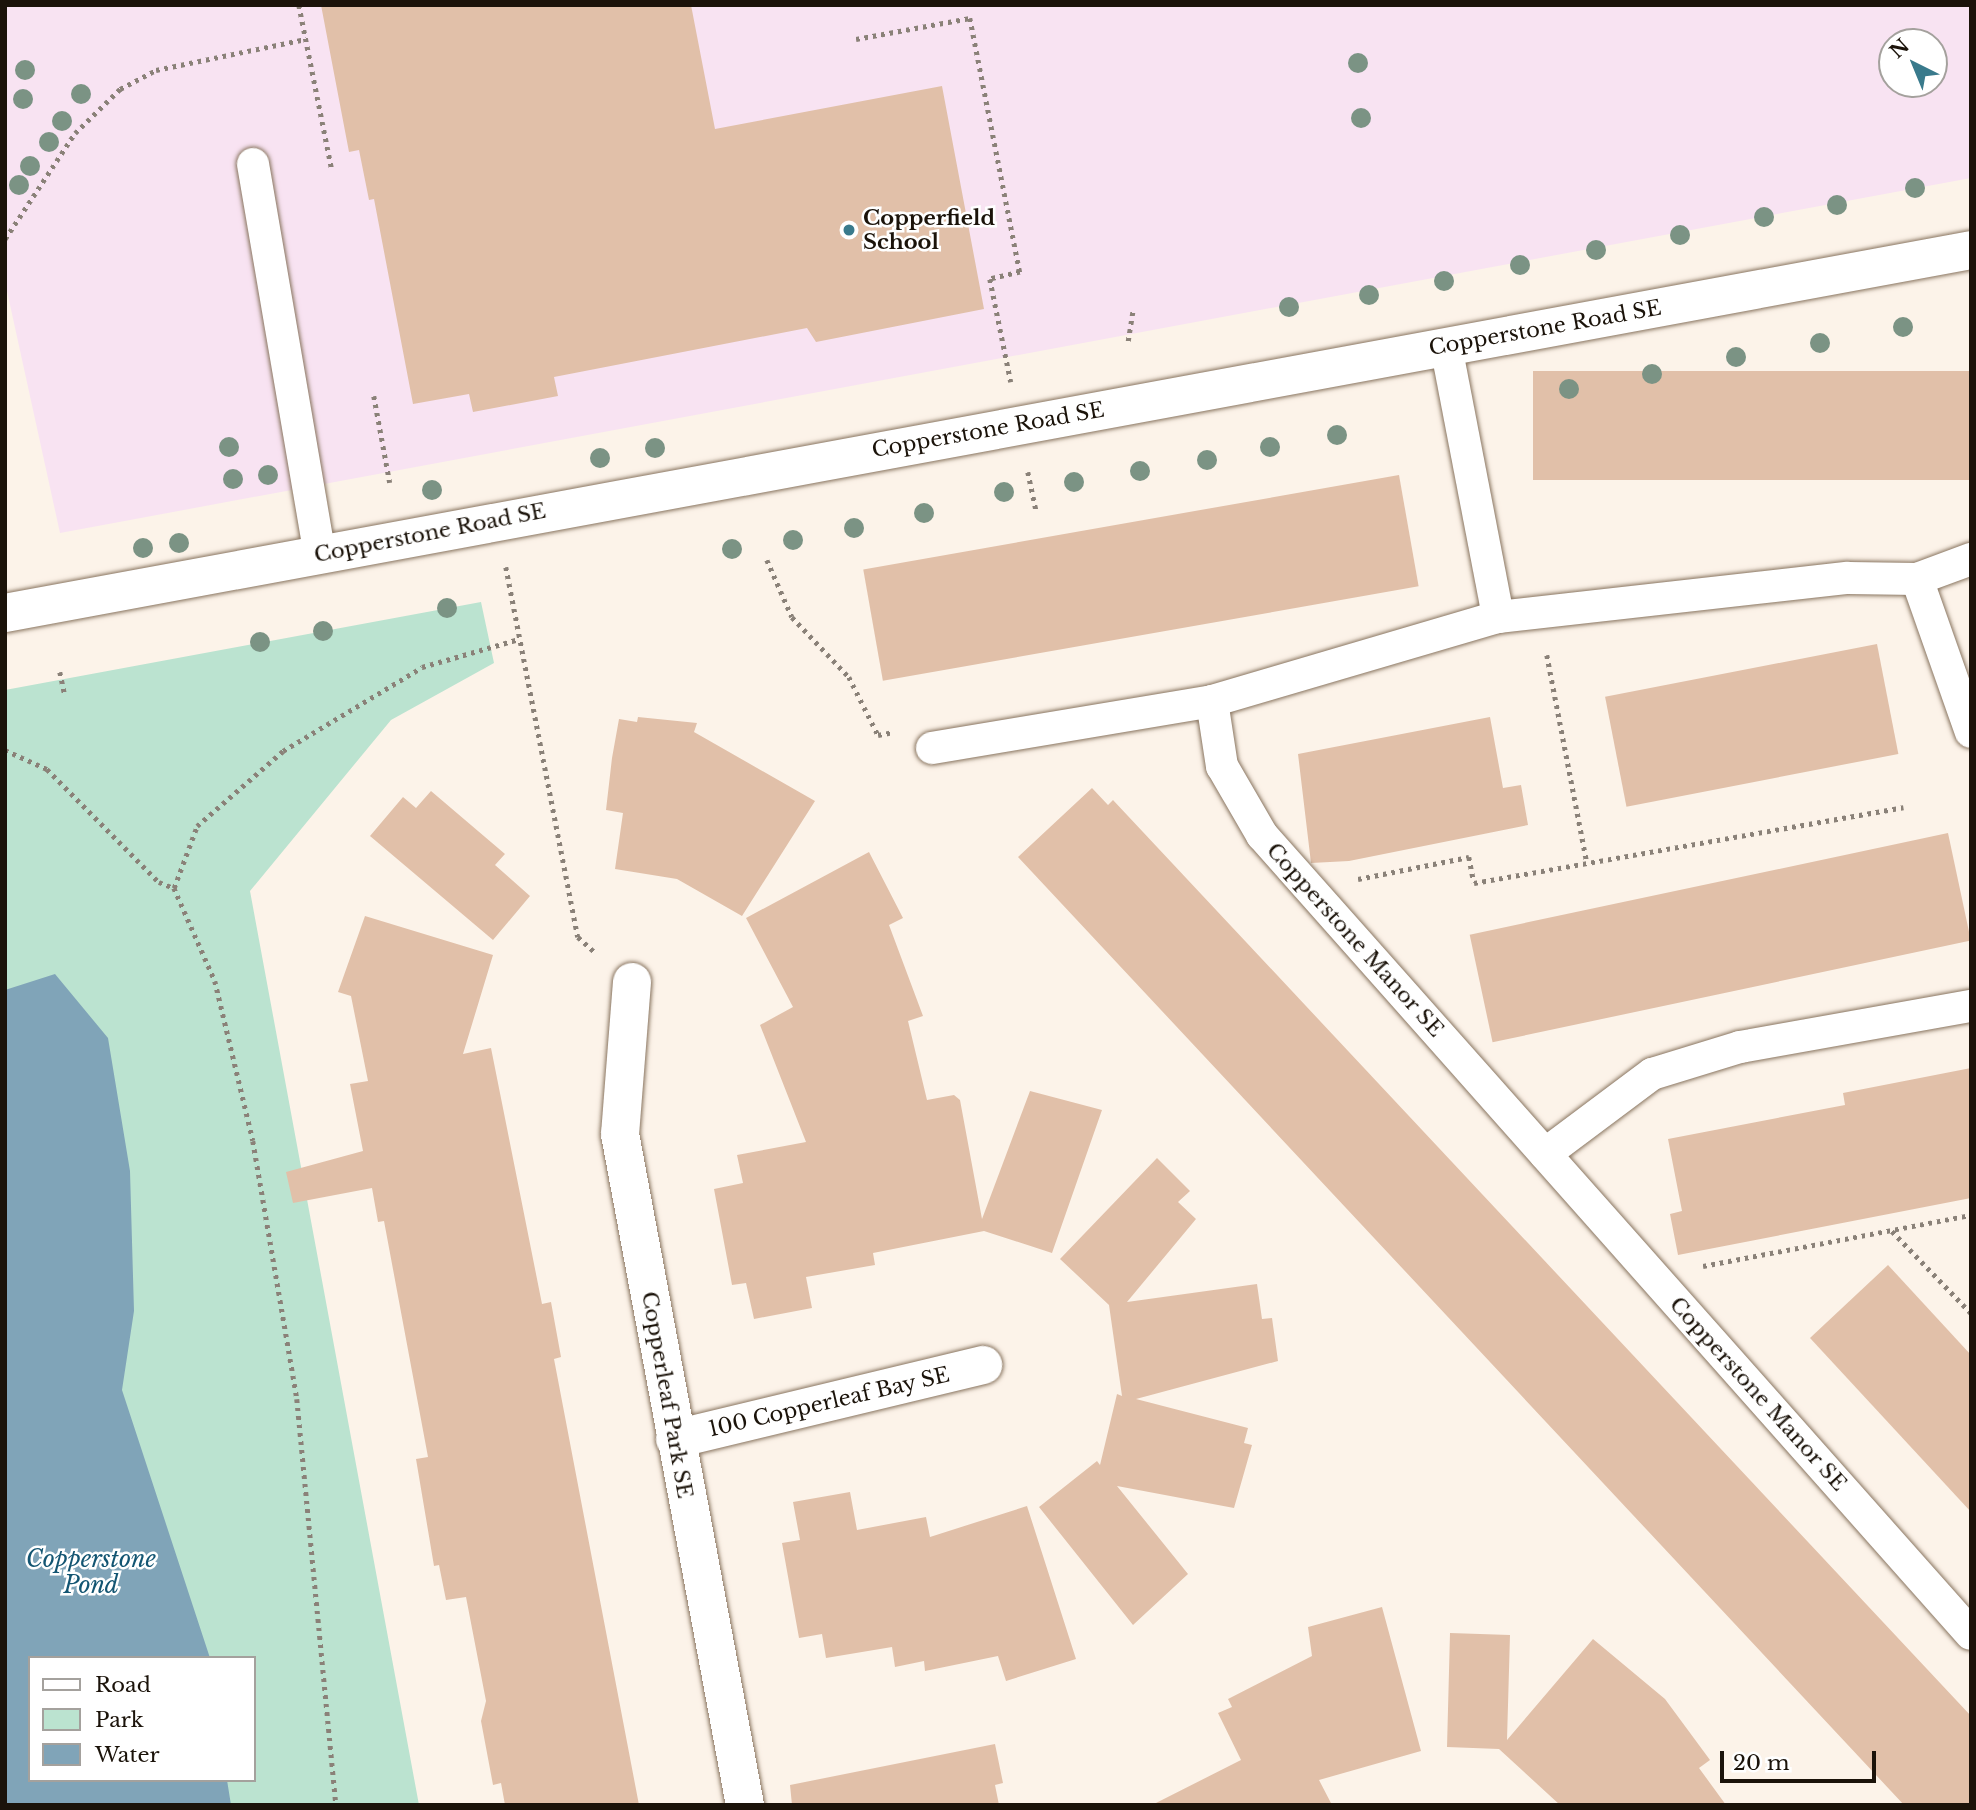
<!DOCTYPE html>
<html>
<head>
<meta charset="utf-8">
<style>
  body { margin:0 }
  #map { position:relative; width:1976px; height:1810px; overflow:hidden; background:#fcf3e9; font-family:"Libre Baskerville",serif }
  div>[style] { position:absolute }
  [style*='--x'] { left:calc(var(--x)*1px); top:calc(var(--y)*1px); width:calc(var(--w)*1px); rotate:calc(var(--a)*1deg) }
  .education>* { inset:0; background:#f8e3f2 }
  .green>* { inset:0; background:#bbe3d0 }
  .water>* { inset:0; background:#80a4b8 }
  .building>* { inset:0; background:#e1c0a9; transform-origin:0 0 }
  .path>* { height:4.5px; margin-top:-2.25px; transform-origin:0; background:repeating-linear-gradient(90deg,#8a8178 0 3.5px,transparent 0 8.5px) }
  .roads { filter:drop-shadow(0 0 2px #897560) drop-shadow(0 0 2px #897560) }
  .lane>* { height:32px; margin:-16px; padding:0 16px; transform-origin:16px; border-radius:16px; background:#fff }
  .street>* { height:38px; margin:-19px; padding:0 19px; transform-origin:19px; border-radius:19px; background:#fff }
  .trees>* { width:20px; height:20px; margin:-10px; border-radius:50%; background:#7b9384 }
  .dots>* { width:19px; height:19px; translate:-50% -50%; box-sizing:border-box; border:4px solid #fff; border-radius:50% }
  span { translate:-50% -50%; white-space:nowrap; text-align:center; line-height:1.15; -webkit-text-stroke:5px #fff; paint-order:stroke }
  .poi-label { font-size:21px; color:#1b130a; font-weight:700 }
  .left { translate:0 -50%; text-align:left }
  .street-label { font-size:21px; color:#1b130a }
  .water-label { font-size:23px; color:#135572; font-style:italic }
  .frame { position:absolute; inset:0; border:7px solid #1b130a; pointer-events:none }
  .legend { position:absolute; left:28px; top:1656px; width:228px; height:126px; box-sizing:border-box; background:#fff; border:2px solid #a4a19d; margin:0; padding:9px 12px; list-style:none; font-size:21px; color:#1b130a }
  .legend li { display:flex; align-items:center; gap:14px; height:35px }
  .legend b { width:35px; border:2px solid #a4a19d }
  .north { position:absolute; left:1878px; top:28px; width:70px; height:70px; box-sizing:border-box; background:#fff; border:2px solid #a4a19d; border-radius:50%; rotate:317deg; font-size:19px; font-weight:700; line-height:28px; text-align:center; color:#1b130a }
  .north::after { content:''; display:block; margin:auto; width:24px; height:32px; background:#397a8c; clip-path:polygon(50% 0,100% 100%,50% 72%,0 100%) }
  .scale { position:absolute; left:1720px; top:1751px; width:156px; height:32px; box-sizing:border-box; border:4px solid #1b130a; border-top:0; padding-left:9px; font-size:21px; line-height:24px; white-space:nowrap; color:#1b130a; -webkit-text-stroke:5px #fff; paint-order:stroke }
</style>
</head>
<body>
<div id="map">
  <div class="education">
    <i style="clip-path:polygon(evenodd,5px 5px,1971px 5px,1971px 178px,60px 533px,5px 282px,5px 5px,1892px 42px,1934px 42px,1934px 84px,1892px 84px,1892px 42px)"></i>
  </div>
  <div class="green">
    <i style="clip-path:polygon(evenodd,481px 602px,494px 663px,391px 720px,250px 891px,419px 1805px,5px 1805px,5px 690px,481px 602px,30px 1658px,254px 1658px,254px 1780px,30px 1780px,30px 1658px)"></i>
  </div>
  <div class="water">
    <i style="clip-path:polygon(55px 974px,108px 1038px,130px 1171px,134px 1311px,122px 1390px,210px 1658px,30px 1658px,30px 1780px,227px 1780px,231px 1805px,5px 1805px,5px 990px)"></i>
  </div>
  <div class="building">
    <i style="clip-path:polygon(321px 5px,691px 5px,715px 129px,942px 86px,984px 309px,816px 342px,807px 328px,554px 377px,558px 396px,473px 412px,469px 394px,413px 404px,374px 199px,369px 200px,359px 150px,349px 152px)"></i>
    <i style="left:1971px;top:371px;width:109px;height:438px;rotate:90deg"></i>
    <i style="left:1399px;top:475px;width:113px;height:544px;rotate:80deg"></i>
    <i style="left:1877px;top:644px;width:112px;height:277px;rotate:79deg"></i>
    <i style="clip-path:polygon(638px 717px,697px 723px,694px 732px,815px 801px,742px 916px,677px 879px,615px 869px,623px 813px,606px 810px,612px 758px,619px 719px,637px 722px)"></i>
    <i style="clip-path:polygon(1490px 717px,1503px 788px,1521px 785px,1528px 825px,1349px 861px,1311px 863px,1298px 754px)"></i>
    <i style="clip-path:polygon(1092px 788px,1108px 805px,1113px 800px,1971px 1716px,1971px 1805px,1904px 1805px,1018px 857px)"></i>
    <i style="clip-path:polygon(431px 791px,505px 854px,495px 865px,530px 896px,493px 940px,370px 836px,403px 797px,416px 808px)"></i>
    <i style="left:1948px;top:833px;width:110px;height:489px;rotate:78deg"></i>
    <i style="clip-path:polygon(869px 852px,903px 918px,889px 925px,923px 1016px,908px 1021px,927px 1100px,954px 1095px,960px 1100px,982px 1219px,1030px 1091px,1102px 1110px,1052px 1253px,984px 1231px,873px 1253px,875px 1265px,806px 1277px,812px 1308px,754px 1319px,746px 1283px,732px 1285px,714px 1189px,743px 1183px,737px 1155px,806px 1142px,760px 1025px,793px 1007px,746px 918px)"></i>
    <i style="clip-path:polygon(365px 916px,493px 955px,463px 1054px,491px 1048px,542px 1304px,551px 1302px,561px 1357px,554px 1359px,639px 1805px,505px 1805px,501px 1783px,493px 1785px,481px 1721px,486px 1701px,466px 1597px,446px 1600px,439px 1565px,434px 1566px,416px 1459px,428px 1457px,384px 1221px,378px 1222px,372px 1188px,293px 1203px,286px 1172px,363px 1151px,350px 1084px,368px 1081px,351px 996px,338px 992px)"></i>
    <i style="clip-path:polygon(1971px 1068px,1971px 1198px,1678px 1255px,1670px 1214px,1682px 1211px,1668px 1139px,1845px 1105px,1843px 1093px)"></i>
    <i style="clip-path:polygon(1157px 1158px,1190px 1191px,1178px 1202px,1196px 1219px,1127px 1302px,1257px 1284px,1262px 1319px,1272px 1318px,1278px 1361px,1136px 1399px,1248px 1428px,1244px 1443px,1252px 1445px,1234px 1508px,1117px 1486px,1188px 1574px,1133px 1625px,1039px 1507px,1097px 1461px,1100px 1465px,1117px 1394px,1122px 1396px,1109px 1305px,1060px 1259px)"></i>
    <i style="clip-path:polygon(1888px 1265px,1971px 1355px,1971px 1512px,1810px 1338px)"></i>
    <i style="clip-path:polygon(850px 1492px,857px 1530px,926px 1517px,930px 1537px,1027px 1506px,1076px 1659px,1006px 1681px,998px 1656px,925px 1671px,924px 1661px,895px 1667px,892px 1647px,826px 1658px,822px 1634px,799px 1638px,782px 1543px,800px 1540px,793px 1502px)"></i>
    <i style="clip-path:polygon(1382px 1607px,1421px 1751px,1319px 1780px,1332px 1805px,1152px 1805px,1241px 1760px,1218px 1713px,1232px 1707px,1228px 1699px,1312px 1656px,1308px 1627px)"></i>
    <i style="clip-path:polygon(1450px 1633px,1510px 1635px,1507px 1740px,1593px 1639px,1665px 1699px,1710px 1760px,1699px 1768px,1726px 1805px,1560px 1805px,1499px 1749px,1447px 1747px)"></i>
    <i style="clip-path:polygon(995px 1744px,1003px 1783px,995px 1785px,999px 1805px,792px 1805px,790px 1785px)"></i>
  </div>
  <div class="path">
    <i style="--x:299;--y:5;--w:168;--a:78.7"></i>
    <i style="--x:856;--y:39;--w:116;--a:-10.4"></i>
    <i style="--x:970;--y:18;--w:259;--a:78.9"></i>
    <i style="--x:1020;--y:272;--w:31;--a:167"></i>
    <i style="--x:990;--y:279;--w:105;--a:78.5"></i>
    <i style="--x:5;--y:239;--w:127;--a:-56.6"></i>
    <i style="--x:75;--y:133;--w:63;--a:-44.4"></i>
    <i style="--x:120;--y:89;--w:41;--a:-27.8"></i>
    <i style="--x:156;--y:70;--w:153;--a:-11.7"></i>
    <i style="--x:1128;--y:341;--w:32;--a:-81"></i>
    <i style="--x:374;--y:396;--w:88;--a:79.6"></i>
    <i style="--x:1028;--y:472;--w:38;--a:78"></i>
    <i style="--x:767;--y:560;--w:62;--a:66.3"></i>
    <i style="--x:792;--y:617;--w:83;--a:46.5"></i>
    <i style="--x:849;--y:677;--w:65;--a:63.4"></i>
    <i style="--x:878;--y:735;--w:16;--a:-11"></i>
    <i style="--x:506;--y:567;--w:377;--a:79"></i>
    <i style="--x:578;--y:937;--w:24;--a:42"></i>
    <i style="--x:1547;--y:655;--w:212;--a:79.1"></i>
    <i style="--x:60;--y:672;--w:25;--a:78"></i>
    <i style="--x:5;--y:750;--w:46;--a:24.3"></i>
    <i style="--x:47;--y:769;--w:159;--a:45.3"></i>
    <i style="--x:159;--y:882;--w:16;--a:22"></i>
    <i style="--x:174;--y:888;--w:102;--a:66.2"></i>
    <i style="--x:215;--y:981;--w:164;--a:76.6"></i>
    <i style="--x:253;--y:1141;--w:262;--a:80.3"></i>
    <i style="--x:297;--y:1399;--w:408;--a:84.5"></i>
    <i style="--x:1358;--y:879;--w:113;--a:-11.2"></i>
    <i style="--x:1469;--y:857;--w:26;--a:79"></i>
    <i style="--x:1474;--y:883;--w:436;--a:-10"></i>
    <i style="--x:174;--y:888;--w:66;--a:-69.6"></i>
    <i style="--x:197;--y:826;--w:114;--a:-41.1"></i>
    <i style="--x:283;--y:751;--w:162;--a:-31.1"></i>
    <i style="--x:422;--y:667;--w:101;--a:-16.1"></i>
    <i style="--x:1892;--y:1231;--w:114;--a:46.1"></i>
    <i style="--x:1703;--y:1266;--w:273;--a:-10.8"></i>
  </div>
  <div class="roads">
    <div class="lane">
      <i style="--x:253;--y:164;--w:396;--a:80.3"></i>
      <i style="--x:1446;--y:346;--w:276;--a:79.1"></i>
      <i style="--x:1917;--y:579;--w:162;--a:70.6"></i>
      <i style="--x:1212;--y:701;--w:66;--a:81.3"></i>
      <i style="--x:1222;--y:766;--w:80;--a:59.9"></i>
      <i style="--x:1262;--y:835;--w:1068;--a:48.42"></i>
      <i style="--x:932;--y:748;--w:284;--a:-9.5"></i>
      <i style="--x:1212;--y:701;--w:298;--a:-16.4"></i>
      <i style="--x:1498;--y:617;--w:352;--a:-6.4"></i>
      <i style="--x:1848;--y:578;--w:69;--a:0.8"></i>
      <i style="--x:1917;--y:579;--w:58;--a:-20.3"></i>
      <i style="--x:1545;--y:1154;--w:134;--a:-36.8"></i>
      <i style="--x:1652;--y:1074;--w:92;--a:-17.1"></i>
      <i style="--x:1740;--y:1047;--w:235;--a:-10.1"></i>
    </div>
    <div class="street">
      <i style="--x:5;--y:613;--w:1999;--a:-10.46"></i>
      <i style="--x:632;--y:982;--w:152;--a:94.5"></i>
      <i style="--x:620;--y:1134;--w:683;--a:79.45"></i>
      <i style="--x:675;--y:1439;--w:317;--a:-13.5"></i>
    </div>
  </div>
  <div class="trees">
    <i style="left:1358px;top:63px"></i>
    <i style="left:25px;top:70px"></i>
    <i style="left:81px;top:94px"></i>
    <i style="left:23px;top:99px"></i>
    <i style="left:1361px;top:118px"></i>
    <i style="left:62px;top:121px"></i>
    <i style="left:49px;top:142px"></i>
    <i style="left:30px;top:166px"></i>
    <i style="left:19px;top:185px"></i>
    <i style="left:1915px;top:188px"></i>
    <i style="left:1837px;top:205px"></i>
    <i style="left:1764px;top:217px"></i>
    <i style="left:1680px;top:235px"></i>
    <i style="left:1596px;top:250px"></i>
    <i style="left:1520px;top:265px"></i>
    <i style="left:1444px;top:281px"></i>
    <i style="left:1369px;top:295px"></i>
    <i style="left:1289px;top:307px"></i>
    <i style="left:1903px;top:327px"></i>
    <i style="left:1820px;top:343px"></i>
    <i style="left:1736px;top:357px"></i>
    <i style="left:1652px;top:374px"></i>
    <i style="left:1569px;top:389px"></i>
    <i style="left:1337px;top:435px"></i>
    <i style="left:229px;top:447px"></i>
    <i style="left:1270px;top:447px"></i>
    <i style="left:655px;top:448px"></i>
    <i style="left:600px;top:458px"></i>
    <i style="left:1207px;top:460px"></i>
    <i style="left:1140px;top:471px"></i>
    <i style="left:268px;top:475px"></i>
    <i style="left:233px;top:479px"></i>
    <i style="left:1074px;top:482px"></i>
    <i style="left:432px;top:490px"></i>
    <i style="left:1004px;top:492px"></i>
    <i style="left:924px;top:513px"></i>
    <i style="left:854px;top:528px"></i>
    <i style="left:793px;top:540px"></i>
    <i style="left:179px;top:543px"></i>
    <i style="left:143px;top:548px"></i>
    <i style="left:732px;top:549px"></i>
    <i style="left:447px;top:608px"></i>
    <i style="left:323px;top:631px"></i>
    <i style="left:260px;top:642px"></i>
  </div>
  <div class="dots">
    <i style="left:849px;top:230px;background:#397a8c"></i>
  </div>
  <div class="poi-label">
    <span class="left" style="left:863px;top:230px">Copperfield<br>School</span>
  </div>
  <div class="street-label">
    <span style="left:1545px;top:328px;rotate:-10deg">Copperstone Road SE</span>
    <span style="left:988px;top:430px;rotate:-10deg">Copperstone Road SE</span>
    <span style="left:430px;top:533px;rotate:-11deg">Copperstone Road SE</span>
    <span style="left:1355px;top:940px;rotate:48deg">Copperstone Manor SE</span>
    <span style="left:1758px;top:1394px;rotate:48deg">Copperstone Manor SE</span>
    <span style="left:667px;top:1395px;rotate:80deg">Copperleaf Park SE</span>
    <span style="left:829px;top:1402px;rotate:-13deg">100 Copperleaf Bay SE</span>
  </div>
  <div class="water-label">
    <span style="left:91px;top:1572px">Copperstone<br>Pond</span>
  </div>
  <div class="frame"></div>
  <ul class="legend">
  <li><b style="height:9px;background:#fff"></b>Road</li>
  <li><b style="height:19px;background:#bbe3d0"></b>Park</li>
  <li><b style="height:19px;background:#80a4b8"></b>Water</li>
  </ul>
  <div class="north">N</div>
  <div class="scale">20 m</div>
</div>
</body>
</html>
